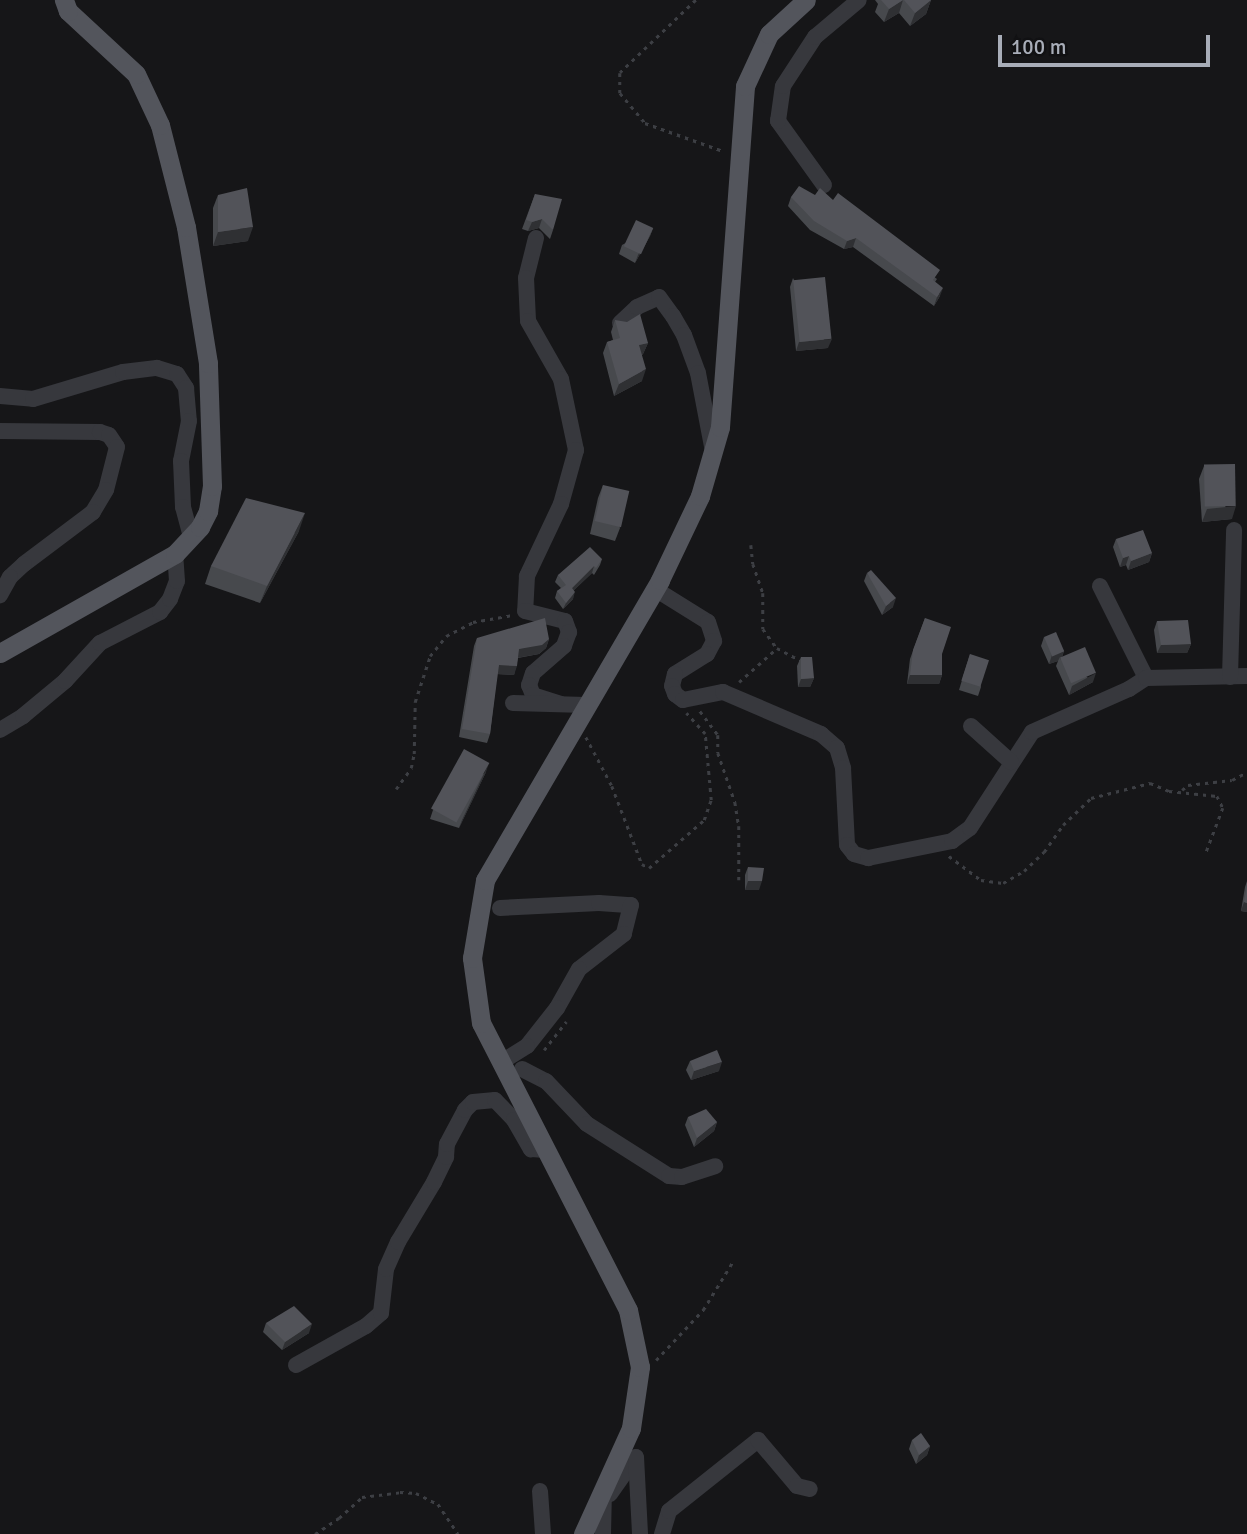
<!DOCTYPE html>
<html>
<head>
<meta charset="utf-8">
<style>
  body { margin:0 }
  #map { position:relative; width:1247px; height:1534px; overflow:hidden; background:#161618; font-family:Signika,sans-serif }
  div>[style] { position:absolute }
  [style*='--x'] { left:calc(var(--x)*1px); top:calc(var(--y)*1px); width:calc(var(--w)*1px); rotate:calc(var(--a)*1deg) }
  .path>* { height:2.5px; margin-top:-1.25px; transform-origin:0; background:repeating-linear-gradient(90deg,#3d3f44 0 3.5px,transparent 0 8.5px) }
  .minor>* { height:16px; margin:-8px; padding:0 8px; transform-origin:8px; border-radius:8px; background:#37383d }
  .major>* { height:19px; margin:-9.5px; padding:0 9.5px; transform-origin:9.5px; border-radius:9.5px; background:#53555c }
  .wall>* { inset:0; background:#47494d }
  .shaded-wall>* { inset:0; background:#2f3033 }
  .building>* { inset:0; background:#525359; transform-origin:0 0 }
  span { translate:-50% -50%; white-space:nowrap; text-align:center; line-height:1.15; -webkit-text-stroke:5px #111113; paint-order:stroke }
  .scale { position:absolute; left:998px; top:35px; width:212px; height:32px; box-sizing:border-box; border:4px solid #a8adb8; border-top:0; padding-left:9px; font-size:21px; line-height:24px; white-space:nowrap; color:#a8adb8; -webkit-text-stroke:5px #111113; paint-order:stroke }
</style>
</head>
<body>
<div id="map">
  <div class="path">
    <i style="--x:696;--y:0;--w:105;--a:136.2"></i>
    <i style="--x:620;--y:73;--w:20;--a:90"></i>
    <i style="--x:620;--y:93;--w:39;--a:50"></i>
    <i style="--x:645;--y:123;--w:83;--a:19.7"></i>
    <i style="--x:751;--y:545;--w:19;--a:84"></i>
    <i style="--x:753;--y:564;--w:31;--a:71"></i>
    <i style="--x:763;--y:593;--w:36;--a:90"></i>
    <i style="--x:763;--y:629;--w:24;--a:54"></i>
    <i style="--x:777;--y:648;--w:27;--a:28"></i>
    <i style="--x:739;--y:682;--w:50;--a:-41.7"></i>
    <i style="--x:700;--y:711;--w:30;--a:53"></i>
    <i style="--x:718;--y:735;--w:18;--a:90"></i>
    <i style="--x:718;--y:753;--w:52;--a:70.9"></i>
    <i style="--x:735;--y:802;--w:24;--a:81"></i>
    <i style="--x:739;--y:826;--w:54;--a:90"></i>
    <i style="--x:586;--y:737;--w:55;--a:62"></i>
    <i style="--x:612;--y:786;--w:84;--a:69"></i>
    <i style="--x:642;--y:864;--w:8;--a:30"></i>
    <i style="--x:649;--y:868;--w:73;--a:-41.1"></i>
    <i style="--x:704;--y:820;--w:21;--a:-71"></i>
    <i style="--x:711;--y:800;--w:66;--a:-95.2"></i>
    <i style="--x:705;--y:734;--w:28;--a:-132"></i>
    <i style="--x:396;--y:789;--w:26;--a:-54"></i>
    <i style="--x:411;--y:768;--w:14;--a:-78"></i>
    <i style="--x:414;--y:754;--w:52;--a:-88.9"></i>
    <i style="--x:415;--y:702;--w:48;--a:-71.9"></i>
    <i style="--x:430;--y:656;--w:26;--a:-51"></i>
    <i style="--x:446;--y:636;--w:30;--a:-27"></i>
    <i style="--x:473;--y:622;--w:40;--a:-10"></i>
    <i style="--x:1182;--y:790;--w:8;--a:-40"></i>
    <i style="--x:1188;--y:785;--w:44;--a:-6.5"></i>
    <i style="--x:1232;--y:780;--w:17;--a:-28"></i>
    <i style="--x:949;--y:856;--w:40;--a:37"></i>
    <i style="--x:981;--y:880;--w:22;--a:8"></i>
    <i style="--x:1003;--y:883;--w:24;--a:-30"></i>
    <i style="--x:1024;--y:871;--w:28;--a:-44"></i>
    <i style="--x:1044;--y:852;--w:33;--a:-55"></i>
    <i style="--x:1063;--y:825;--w:39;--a:-44"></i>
    <i style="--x:1091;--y:798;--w:61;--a:-14.3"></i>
    <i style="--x:1150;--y:783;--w:21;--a:23"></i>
    <i style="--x:1169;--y:791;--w:48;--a:5.9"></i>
    <i style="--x:1217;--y:796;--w:13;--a:63"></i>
    <i style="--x:1223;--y:808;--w:48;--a:110.7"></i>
    <i style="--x:544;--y:1050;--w:36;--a:-52"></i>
    <i style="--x:656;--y:1360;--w:69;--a:-46.8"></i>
    <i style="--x:703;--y:1310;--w:55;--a:-58.3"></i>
    <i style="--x:315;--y:1534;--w:29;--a:-34"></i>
    <i style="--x:339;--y:1518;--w:31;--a:-42"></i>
    <i style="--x:362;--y:1497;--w:38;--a:-7"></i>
    <i style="--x:400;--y:1492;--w:16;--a:4"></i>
    <i style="--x:416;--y:1493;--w:25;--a:27"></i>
    <i style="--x:438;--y:1504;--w:36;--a:56"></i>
  </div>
  <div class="minor">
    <i style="--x:824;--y:185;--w:79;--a:-125.7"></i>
    <i style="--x:778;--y:121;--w:35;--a:-82"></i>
    <i style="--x:783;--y:86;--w:59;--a:-56.9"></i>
    <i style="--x:815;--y:37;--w:57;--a:-40.1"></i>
    <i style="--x:536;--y:238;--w:41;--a:104"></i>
    <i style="--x:526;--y:278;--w:43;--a:87.3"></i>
    <i style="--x:528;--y:321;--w:67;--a:60.4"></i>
    <i style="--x:561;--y:379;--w:73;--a:78.1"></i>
    <i style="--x:576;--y:450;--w:56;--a:105.5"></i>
    <i style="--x:561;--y:504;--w:80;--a:115.3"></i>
    <i style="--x:527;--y:576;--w:35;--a:93"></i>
    <i style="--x:525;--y:611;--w:41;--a:14"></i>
    <i style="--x:565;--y:621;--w:12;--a:70"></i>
    <i style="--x:569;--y:632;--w:15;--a:110"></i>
    <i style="--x:564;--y:646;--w:41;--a:138.9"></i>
    <i style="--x:533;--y:673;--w:13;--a:108"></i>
    <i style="--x:529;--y:685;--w:11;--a:68"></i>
    <i style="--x:533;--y:695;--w:29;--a:18"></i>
    <i style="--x:620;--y:323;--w:23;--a:-43"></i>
    <i style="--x:637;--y:307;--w:24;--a:-24"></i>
    <i style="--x:659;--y:297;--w:24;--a:54"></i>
    <i style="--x:673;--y:316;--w:22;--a:60"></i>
    <i style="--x:684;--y:335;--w:40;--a:69.8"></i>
    <i style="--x:698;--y:373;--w:80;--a:79.2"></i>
    <i style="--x:0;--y:396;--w:33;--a:5"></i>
    <i style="--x:33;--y:399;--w:94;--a:-16.7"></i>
    <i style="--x:123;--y:372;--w:34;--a:-7"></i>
    <i style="--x:157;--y:368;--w:21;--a:17"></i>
    <i style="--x:177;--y:374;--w:17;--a:57"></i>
    <i style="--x:186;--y:388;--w:33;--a:85"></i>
    <i style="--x:189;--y:421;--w:41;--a:101.3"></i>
    <i style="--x:181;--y:461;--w:46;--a:87.5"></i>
    <i style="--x:183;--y:507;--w:31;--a:75"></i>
    <i style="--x:0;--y:431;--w:100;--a:0.6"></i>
    <i style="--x:100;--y:432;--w:9;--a:18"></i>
    <i style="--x:109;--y:435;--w:14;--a:56"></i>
    <i style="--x:117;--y:447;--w:44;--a:104.3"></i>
    <i style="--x:106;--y:490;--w:26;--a:121"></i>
    <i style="--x:93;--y:512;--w:86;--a:143"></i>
    <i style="--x:24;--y:564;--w:19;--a:137"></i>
    <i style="--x:10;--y:577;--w:21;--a:119"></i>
    <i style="--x:1100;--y:586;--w:103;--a:63.4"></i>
    <i style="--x:655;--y:589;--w:62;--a:31.9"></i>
    <i style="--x:708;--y:622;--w:20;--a:72"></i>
    <i style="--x:714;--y:641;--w:15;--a:118"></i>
    <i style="--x:707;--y:654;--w:38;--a:148"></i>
    <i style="--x:675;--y:674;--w:12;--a:104"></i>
    <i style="--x:672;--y:686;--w:9;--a:69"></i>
    <i style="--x:675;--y:694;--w:10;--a:37"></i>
    <i style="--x:683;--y:700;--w:41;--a:-11.3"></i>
    <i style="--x:723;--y:692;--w:107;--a:23.2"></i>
    <i style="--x:821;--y:734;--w:21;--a:41"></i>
    <i style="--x:837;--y:748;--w:21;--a:73"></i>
    <i style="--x:843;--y:768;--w:77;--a:87"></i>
    <i style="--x:847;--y:845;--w:11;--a:52"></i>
    <i style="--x:854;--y:854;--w:15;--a:16"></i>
    <i style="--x:868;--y:858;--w:86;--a:-11.4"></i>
    <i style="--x:952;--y:841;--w:22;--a:-36"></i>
    <i style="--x:970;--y:828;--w:114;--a:-57.1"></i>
    <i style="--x:1032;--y:732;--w:106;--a:-23.9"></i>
    <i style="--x:1129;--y:689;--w:20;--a:-33"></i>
    <i style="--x:1146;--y:678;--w:101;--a:-1.1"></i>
    <i style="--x:1230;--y:677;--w:147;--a:-88.4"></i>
    <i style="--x:513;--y:703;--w:73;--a:1.6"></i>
    <i style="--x:971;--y:726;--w:54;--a:42"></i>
    <i style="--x:0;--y:730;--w:27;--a:-31"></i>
    <i style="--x:23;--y:716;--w:55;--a:-39.8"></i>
    <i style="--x:65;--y:681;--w:52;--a:-47.4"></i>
    <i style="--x:100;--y:643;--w:68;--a:-27.3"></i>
    <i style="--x:160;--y:612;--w:16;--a:-52"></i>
    <i style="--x:170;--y:599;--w:19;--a:-69"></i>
    <i style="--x:177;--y:581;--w:27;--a:-94"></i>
    <i style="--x:500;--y:908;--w:99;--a:-2.9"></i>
    <i style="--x:599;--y:903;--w:32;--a:4"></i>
    <i style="--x:631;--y:905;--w:30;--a:104"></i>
    <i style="--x:624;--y:934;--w:57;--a:142.1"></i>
    <i style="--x:579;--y:969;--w:45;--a:119.4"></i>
    <i style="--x:557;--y:1008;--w:48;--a:128.3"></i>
    <i style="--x:527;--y:1046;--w:31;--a:148"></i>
    <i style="--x:522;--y:1069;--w:27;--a:27"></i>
    <i style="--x:546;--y:1081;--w:59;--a:46.4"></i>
    <i style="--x:587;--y:1124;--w:97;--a:32.4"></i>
    <i style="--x:669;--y:1176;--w:13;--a:4"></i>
    <i style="--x:682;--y:1177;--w:35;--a:-18"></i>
    <i style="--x:296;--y:1365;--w:80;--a:-29.1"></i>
    <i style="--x:366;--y:1326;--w:20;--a:-41"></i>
    <i style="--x:381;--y:1313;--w:44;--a:-83.5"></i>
    <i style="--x:386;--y:1269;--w:30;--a:-66"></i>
    <i style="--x:398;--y:1242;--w:70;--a:-59"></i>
    <i style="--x:434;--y:1182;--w:28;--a:-64"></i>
    <i style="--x:446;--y:1157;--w:13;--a:-86"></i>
    <i style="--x:447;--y:1144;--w:38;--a:-62"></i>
    <i style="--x:465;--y:1110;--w:11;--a:-45"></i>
    <i style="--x:473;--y:1102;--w:22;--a:-5"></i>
    <i style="--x:495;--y:1100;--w:28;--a:46"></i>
    <i style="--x:514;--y:1120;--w:34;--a:60"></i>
    <i style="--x:531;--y:1149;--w:15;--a:4"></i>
    <i style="--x:540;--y:1491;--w:43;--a:86"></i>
    <i style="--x:610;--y:1494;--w:45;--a:-54.9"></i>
    <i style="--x:636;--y:1457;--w:77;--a:87"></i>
    <i style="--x:603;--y:1534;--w:43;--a:-88.7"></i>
    <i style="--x:662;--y:1534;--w:24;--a:-73"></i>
    <i style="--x:669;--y:1511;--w:114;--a:-38.6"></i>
    <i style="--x:758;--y:1440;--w:60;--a:49.7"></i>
    <i style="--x:797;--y:1486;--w:13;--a:13"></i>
  </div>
  <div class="major">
    <i style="--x:0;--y:653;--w:201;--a:-29.5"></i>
    <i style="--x:175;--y:554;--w:37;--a:-47"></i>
    <i style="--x:200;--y:527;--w:18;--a:-63"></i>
    <i style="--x:208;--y:511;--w:25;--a:-81"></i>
    <i style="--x:212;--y:486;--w:123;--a:-91.9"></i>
    <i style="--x:208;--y:363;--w:138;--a:-99.2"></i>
    <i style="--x:186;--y:227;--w:105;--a:-104.3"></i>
    <i style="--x:160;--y:125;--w:56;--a:-115.2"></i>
    <i style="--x:136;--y:74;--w:93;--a:-137.2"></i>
    <i style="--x:68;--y:11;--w:12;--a:-110"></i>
    <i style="--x:583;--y:1534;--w:116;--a:-65.6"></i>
    <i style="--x:631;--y:1428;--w:62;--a:-81.6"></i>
    <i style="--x:640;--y:1367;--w:58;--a:-101.9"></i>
    <i style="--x:628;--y:1310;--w:322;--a:-117.1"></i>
    <i style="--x:481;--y:1023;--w:66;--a:-97.9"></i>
    <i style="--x:472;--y:958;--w:79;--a:-80.5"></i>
    <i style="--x:485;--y:880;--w:347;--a:-59.7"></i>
    <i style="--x:660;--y:580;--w:93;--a:-64.5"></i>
    <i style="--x:700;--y:496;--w:72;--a:-73.8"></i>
    <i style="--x:720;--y:427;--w:342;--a:-85.8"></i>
    <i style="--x:745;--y:86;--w:57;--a:-65.2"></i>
    <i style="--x:769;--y:34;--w:50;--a:-42.6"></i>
  </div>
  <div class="wall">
    <i style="clip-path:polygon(875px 0,931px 0,926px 14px,910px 26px,899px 13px,884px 22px,875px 12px,878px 4px)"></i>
    <i style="clip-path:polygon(535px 194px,553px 230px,550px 239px,539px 228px,528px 231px,522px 229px)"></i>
    <i style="clip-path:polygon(218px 195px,248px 241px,213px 246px,213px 208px)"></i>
    <i style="clip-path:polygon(815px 195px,833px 200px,937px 279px,935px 282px,940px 296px,934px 306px,853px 247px,844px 249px,810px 230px,788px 206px,791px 197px)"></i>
    <i style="clip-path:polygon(653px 228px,650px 236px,635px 263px,619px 254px,622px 245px)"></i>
    <i style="clip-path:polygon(793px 278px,828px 348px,796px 351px,790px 287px)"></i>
    <i style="clip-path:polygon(615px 320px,648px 343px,643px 354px,642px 355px,642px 381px,614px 396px,603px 353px,607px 342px,613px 340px,611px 332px)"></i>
    <i style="clip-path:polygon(1204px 466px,1232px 519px,1202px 522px,1199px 479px)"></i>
    <i style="clip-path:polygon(603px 485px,620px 528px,615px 541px,590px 534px,598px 498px)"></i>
    <i style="clip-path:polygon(299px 531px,260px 603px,205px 584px,211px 566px)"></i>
    <i style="clip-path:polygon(1116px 539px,1152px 553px,1149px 562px,1128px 570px,1126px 565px,1120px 567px,1113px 547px)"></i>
    <i style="clip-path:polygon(602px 559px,600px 565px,594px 575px,592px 573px,574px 590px,573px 599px,563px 609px,555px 598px,557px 591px,561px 588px,555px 582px,558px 575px)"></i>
    <i style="clip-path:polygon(867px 573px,893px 607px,882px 615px,864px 581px)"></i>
    <i style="clip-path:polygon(925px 618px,942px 675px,939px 684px,907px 684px,910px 659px)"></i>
    <i style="clip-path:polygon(1157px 621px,1191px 644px,1187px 653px,1157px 653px,1154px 630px)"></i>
    <i style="clip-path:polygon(1044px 637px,1064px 651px,1062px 657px,1093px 682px,1069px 695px,1056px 666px,1058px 661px,1049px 664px,1041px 646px)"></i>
    <i style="clip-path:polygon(477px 638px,549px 639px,546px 648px,539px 654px,518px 658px,514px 675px,497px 674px,490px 734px,487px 743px,459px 737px,474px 646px)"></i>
    <i style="clip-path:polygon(970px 654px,981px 687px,978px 696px,959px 690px)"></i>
    <i style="clip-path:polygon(801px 657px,814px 678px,810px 687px,798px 687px,797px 666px)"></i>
    <i style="clip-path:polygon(486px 772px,459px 828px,430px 819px,433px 810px)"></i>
    <i style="clip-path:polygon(748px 867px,759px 890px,745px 890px,745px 875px)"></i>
    <i style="clip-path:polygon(1247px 881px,1247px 912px,1241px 911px,1245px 887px)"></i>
    <i style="clip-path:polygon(690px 1061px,719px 1071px,691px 1080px,686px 1070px)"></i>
    <i style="clip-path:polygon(688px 1117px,717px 1122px,714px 1131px,694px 1147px,685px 1125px)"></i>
    <i style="clip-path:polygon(266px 1323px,309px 1333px,282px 1350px,263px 1332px)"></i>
    <i style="clip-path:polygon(912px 1440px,930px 1446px,927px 1455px,916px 1464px,909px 1449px)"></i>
  </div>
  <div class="shaded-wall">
    <i style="clip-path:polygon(903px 0,899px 13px,884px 22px,889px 9px)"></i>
    <i style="clip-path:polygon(931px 0,926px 14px,910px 26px,915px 13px)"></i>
    <i style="clip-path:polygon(542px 219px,539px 228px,528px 231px,532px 222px)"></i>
    <i style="clip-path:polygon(253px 227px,248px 241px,213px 246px,218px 232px)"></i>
    <i style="clip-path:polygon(653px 228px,650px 236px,635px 263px,638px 255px)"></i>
    <i style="clip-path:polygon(856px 238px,853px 247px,844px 249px,847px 241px)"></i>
    <i style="clip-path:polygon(943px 288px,940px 296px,934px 306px,937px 297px)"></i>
    <i style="clip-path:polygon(832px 339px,828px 348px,796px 351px,799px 342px)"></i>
    <i style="clip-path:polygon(648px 343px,643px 354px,635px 357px,639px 345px)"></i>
    <i style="clip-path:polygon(646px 369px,642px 381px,614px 396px,619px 384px)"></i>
    <i style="clip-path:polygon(1236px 506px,1232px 519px,1202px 522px,1207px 509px)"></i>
    <i style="clip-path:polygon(305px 513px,299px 531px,260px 603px,267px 586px)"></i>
    <i style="clip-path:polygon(1152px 553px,1149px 562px,1128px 570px,1131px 561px)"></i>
    <i style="clip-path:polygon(1129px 556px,1126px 565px,1120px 567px,1123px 558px)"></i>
    <i style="clip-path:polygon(594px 566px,592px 573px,569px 595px,572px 588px)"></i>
    <i style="clip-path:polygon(575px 592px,573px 599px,563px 609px,566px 603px)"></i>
    <i style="clip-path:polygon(896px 598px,893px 607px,882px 615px,886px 606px)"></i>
    <i style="clip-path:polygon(549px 639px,546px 648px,539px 654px,516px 658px,519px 649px)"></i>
    <i style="clip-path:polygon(1191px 644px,1187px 653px,1157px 653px,1161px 645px)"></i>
    <i style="clip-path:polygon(1064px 651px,1061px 660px,1060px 657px,1058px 661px,1049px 664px,1052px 655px)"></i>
    <i style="clip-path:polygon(499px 665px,517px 666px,514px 675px,495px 674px)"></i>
    <i style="clip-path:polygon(1096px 673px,1093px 682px,1069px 695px,1072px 686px)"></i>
    <i style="clip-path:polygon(910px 675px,942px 675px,939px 684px,907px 684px)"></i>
    <i style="clip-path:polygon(814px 678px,810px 687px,798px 687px,801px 679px)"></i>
    <i style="clip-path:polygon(489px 763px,486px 772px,459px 828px,462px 820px)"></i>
    <i style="clip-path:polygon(748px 881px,762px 881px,759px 890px,745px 890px)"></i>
    <i style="clip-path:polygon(1244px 902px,1247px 903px,1247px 912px,1241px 911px)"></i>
    <i style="clip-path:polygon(722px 1062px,719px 1071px,691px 1080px,694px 1071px)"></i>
    <i style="clip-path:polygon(717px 1122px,714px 1131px,694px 1147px,697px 1138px)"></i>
    <i style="clip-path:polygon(312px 1324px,309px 1333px,282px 1350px,285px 1342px)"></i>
    <i style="clip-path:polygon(930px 1446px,927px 1455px,916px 1464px,919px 1455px)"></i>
  </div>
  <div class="building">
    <i style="clip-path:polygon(881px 0,903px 0,889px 9px)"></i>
    <i style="clip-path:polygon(904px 0,931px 0,915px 13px)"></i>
    <i style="clip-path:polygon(799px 186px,815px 195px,820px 188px,833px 200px,838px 193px,940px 270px,933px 280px,943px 288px,937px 297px,856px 238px,847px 241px,814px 221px,791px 197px)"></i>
    <i style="clip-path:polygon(247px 188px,253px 227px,218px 232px,218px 195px)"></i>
    <i style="clip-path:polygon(535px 194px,562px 199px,553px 230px,542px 219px,532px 222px,526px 220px)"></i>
    <i style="left:636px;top:220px;width:19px;height:29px;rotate:25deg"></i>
    <i style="left:825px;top:277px;width:62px;height:32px;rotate:84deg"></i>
    <i style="clip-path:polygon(640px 314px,648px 343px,639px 345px,646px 369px,619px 384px,607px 342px,620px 338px,615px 320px,627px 322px)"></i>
    <i style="left:1235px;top:464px;width:42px;height:31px;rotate:89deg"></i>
    <i style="left:603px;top:485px;width:27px;height:37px;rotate:13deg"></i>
    <i style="clip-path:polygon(246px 498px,305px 513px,267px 586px,211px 566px)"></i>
    <i style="clip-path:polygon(1143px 530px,1152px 553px,1131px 561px,1129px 556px,1123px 558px,1116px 539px)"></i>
    <i style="clip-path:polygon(590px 547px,602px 559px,596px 568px,594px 566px,572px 588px,575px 592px,566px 603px,557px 591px,566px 585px,558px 575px)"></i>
    <i style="clip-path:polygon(871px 570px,896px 598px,886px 606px,867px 573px)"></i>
    <i style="clip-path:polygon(545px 618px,549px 639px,542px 645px,519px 649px,517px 666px,499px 665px,490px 734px,462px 729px,477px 638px)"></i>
    <i style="clip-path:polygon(925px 618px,951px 627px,942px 654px,942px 675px,910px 675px,913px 650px)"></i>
    <i style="clip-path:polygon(1188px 620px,1191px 644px,1161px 645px,1157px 621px)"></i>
    <i style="left:1056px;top:632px;width:21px;height:13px;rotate:67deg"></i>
    <i style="left:1085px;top:647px;width:28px;height:27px;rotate:67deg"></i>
    <i style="left:970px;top:654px;width:20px;height:28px;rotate:18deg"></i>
    <i style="clip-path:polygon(801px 657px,812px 657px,814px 678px,801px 679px)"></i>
    <i style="left:464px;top:749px;width:29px;height:68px;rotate:29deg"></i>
    <i style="clip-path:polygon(748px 867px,764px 868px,762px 881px,748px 881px)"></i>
    <i style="clip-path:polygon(1247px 885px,1247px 903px,1244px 902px)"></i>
    <i style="clip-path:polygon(717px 1050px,722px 1062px,694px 1071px,690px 1061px)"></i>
    <i style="clip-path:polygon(706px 1109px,717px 1122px,697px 1138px,688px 1117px)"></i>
    <i style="clip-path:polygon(294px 1306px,312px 1324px,285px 1342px,266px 1323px)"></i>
    <i style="clip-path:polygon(921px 1433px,930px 1446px,919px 1455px,912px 1440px)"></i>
  </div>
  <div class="scale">100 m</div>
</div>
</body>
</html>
